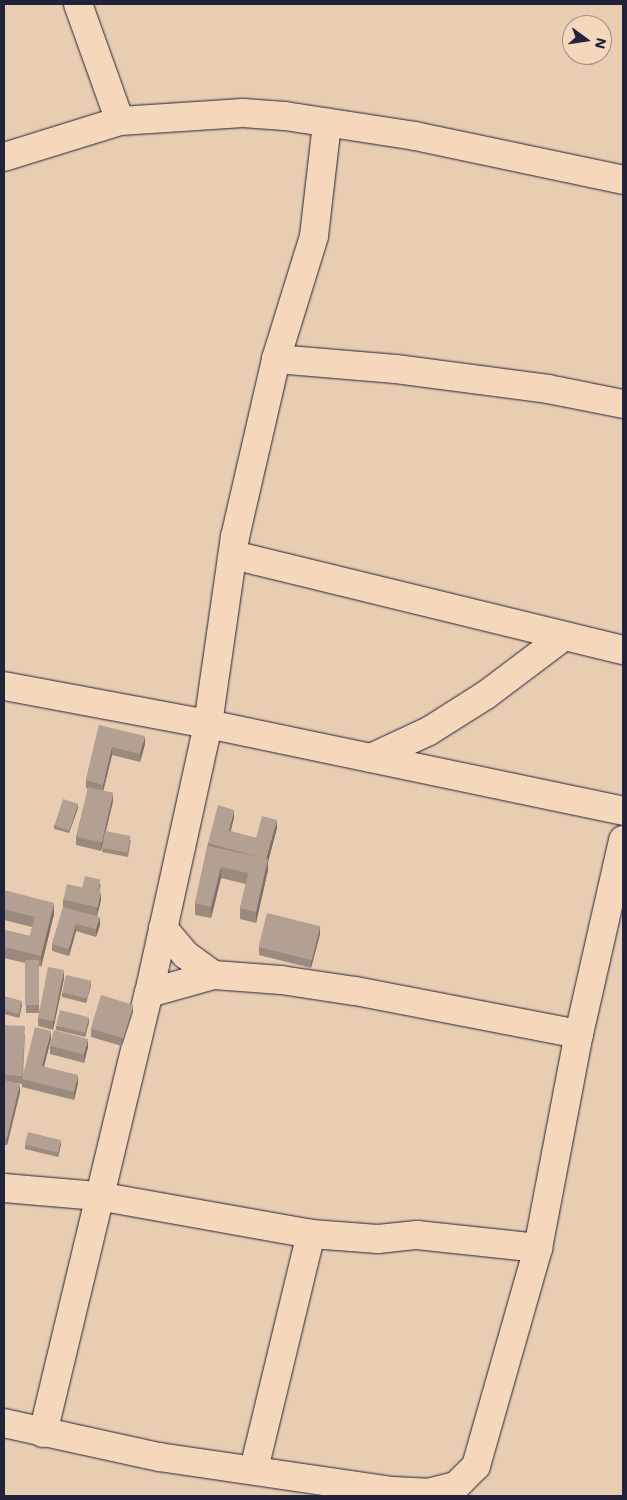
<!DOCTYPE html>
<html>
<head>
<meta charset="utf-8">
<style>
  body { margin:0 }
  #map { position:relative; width:627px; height:1500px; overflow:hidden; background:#e8cdb3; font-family:Mali,sans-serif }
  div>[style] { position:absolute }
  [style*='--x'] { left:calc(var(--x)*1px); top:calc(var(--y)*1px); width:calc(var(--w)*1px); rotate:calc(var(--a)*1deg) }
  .roads { filter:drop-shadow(0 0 1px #22223b) drop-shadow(0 0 1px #22223b) }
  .minor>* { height:28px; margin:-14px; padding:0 14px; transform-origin:14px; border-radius:14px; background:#f5d8bb }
  .wall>* { inset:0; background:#9b8a7e }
  .shaded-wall>* { inset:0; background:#7e7067 }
  .building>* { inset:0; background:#b4a093; transform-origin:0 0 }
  span { translate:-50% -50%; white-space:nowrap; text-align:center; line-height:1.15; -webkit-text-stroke:5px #f5d8bb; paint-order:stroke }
  .frame { position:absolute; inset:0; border:5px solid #22223b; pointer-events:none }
  .north { position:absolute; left:562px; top:15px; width:50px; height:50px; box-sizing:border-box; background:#f5d8bb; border:1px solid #a18f88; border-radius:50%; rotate:104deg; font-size:14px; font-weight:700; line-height:20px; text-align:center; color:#22223b }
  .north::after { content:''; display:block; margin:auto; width:18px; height:22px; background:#22223b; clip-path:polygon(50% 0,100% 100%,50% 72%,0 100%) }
</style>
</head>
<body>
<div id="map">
  <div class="roads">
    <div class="minor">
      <i style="--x:78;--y:4;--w:124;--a:70.3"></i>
      <i style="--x:4;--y:157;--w:121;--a:-17.2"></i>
      <i style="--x:120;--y:121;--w:123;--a:-3.7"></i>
      <i style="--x:243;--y:113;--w:42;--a:4.1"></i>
      <i style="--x:285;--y:116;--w:132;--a:8.7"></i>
      <i style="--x:415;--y:136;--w:213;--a:11.9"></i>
      <i style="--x:276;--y:359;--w:120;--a:4.8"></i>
      <i style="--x:396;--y:369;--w:153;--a:7.5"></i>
      <i style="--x:548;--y:389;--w:76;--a:11.3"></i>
      <i style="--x:233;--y:555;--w:401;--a:13.7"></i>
      <i style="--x:4;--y:686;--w:208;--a:10.6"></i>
      <i style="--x:208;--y:724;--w:424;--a:11.8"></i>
      <i style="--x:371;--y:758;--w:64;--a:-25"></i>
      <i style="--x:429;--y:731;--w:67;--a:-32.3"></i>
      <i style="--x:486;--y:695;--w:96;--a:-37"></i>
      <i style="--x:163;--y:928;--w:35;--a:50"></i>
      <i style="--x:186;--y:955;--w:34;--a:36"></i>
      <i style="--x:149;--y:993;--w:67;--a:-15.5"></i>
      <i style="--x:214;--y:975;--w:67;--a:4.3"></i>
      <i style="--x:281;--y:980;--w:75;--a:8.5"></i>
      <i style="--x:355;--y:991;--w:228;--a:10.9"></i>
      <i style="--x:4;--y:1188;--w:94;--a:4.9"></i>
      <i style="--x:98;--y:1196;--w:216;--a:10.1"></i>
      <i style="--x:311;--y:1234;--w:67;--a:4.3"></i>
      <i style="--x:378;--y:1239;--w:39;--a:-6"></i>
      <i style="--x:417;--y:1235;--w:122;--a:6.1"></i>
      <i style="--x:4;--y:1423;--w:159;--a:12.4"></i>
      <i style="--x:159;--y:1457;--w:236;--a:8.3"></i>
      <i style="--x:393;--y:1491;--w:34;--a:3"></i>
      <i style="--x:427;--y:1493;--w:30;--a:-14"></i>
      <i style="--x:456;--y:1486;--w:28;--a:-45"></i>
      <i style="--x:476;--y:1466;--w:227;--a:-74.1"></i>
      <i style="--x:538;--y:1248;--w:218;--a:-79.2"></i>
      <i style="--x:579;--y:1034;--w:199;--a:-77.2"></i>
      <i style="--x:43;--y:1433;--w:453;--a:-76.5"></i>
      <i style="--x:149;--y:993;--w:275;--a:-77.6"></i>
      <i style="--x:208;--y:724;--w:189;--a:-81.8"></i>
      <i style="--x:235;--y:537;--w:183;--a:-77"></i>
      <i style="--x:276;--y:359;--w:129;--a:-72.8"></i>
      <i style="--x:314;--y:236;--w:114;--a:-83.4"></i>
      <i style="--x:254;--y:1469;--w:242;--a:-76.4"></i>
    </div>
  </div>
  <div class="wall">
    <i style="clip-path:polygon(99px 725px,145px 744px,140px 762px,112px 755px,103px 791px,113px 801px,106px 831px,131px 840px,128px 857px,102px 852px,104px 841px,101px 851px,76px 845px,76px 837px,88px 789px,86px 788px,86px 780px)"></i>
    <i style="clip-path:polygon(78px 808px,69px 833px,54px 829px,54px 825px)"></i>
    <i style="clip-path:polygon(234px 818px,230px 831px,256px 838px,277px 828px,268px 862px,268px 870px,256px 923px,240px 919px,240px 908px,246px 884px,221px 878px,211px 918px,195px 915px,195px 903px,208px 843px)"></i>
    <i style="clip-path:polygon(101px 884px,99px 892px,101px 900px,97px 916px,100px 925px,96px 937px,76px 931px,69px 956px,52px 951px,52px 944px,63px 908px,63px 900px,82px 888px)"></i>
    <i style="clip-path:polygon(4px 890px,54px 914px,41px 967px,39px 966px,39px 1011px,64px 978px,53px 1030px,38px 1026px,38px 1018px,39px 1013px,26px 1013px,25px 963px,4px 958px,4px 930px,30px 936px,32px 927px,4px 920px)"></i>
    <i style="clip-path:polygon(320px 934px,311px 968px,259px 955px,259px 947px)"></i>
    <i style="clip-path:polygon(91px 985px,86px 1003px,62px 997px,62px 993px)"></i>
    <i style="clip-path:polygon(4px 996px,22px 1005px,19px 1018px,4px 1014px)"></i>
    <i style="clip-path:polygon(133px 1012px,122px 1046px,91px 1037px,91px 1029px)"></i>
    <i style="clip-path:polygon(89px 1022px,85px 1037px,56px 1030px,56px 1026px)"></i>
    <i style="clip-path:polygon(4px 1025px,25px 1034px,23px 1077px,51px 1039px,44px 1066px,78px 1083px,74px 1100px,22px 1087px,22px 1084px,16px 1083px,20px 1092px,7px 1145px,4px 1145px)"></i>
    <i style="clip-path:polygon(50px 1046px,88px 1047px,84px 1063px,50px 1054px)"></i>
    <i style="clip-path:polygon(61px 1144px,58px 1157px,25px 1149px,25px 1145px)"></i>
  </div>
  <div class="shaded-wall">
    <i style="clip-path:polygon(145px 736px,145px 744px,140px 762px,140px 754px)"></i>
    <i style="clip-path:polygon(112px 747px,112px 755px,103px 792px,103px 785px)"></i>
    <i style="clip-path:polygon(113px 793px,113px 801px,101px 851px,101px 844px)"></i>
    <i style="clip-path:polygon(78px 804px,78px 808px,69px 833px,69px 829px)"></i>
    <i style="clip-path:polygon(234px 810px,234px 818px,229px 838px,229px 831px)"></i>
    <i style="clip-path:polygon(277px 820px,277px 828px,268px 862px,268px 870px,256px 923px,256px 912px,266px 859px)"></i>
    <i style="clip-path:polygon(221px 867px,221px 878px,211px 918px,211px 907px)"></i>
    <i style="clip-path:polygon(101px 892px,101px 900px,97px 916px,97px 909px)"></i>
    <i style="clip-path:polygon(54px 903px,54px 914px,41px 967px,41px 956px)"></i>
    <i style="clip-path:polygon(100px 917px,100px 925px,96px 937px,96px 929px)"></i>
    <i style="clip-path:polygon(76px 924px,76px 931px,69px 956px,69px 949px)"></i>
    <i style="clip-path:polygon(320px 926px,320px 934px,311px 968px,311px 960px)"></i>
    <i style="clip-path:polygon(64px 970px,64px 978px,53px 1030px,53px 1022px)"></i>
    <i style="clip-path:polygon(91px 981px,91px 985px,86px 1003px,86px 999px)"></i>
    <i style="clip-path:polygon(22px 1001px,22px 1005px,19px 1018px,19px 1014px)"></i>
    <i style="clip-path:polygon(133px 1005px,133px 1012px,122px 1046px,122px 1038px)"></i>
    <i style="clip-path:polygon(89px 1017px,89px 1022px,85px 1037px,85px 1033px)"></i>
    <i style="clip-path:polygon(51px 1031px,51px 1039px,42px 1074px,42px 1066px)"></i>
    <i style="clip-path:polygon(88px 1039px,88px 1047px,84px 1063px,84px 1055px)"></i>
    <i style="clip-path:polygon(78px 1075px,78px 1083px,74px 1100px,74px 1092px)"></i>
    <i style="clip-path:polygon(20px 1084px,20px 1092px,7px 1145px,7px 1138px)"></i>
    <i style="clip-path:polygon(61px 1140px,61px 1144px,58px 1157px,58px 1153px)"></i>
  </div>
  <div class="building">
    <i style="clip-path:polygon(99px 725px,145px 736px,140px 754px,112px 747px,103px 785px,86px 780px)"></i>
    <i style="left:88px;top:787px;width:26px;height:51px;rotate:13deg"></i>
    <i style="left:63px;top:799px;width:16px;height:28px;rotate:18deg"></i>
    <i style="clip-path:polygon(218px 805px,234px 810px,229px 831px,256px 838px,262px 816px,277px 820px,266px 859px,208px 843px)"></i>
    <i style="left:105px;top:831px;width:26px;height:17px;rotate:11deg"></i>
    <i style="clip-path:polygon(208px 846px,268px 859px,256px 912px,240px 908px,248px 873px,221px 867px,211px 907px,195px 903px)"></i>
    <i style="left:85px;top:876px;width:16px;height:12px;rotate:14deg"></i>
    <i style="left:67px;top:884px;width:35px;height:16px;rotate:13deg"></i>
    <i style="clip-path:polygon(4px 890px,54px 903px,41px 956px,4px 947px,4px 930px,30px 936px,35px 917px,4px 909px)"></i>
    <i style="clip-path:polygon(63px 907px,100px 917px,96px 929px,76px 924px,69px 949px,52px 944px)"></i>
    <i style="left:267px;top:913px;width:55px;height:35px;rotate:14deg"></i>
    <i style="left:25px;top:960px;width:14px;height:45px"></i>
    <i style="left:48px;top:967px;width:16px;height:52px;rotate:11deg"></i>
    <i style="left:66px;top:975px;width:26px;height:18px;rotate:13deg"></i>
    <i style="left:101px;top:995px;width:34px;height:35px;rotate:17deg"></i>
    <i style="clip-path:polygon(4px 996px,22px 1001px,19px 1014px,4px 1010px)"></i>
    <i style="left:60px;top:1010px;width:30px;height:16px;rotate:14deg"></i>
    <i style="clip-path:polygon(4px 1025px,25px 1026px,22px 1076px,4px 1075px)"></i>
    <i style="clip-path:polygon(35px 1027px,51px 1031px,42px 1066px,78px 1075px,74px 1092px,22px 1079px)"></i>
    <i style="left:54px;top:1030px;width:35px;height:16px;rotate:15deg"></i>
    <i style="clip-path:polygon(4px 1080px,20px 1084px,7px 1138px,4px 1137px)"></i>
    <i style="left:28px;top:1132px;width:34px;height:13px;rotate:14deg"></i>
  </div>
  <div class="frame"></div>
  <div class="north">N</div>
</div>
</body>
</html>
